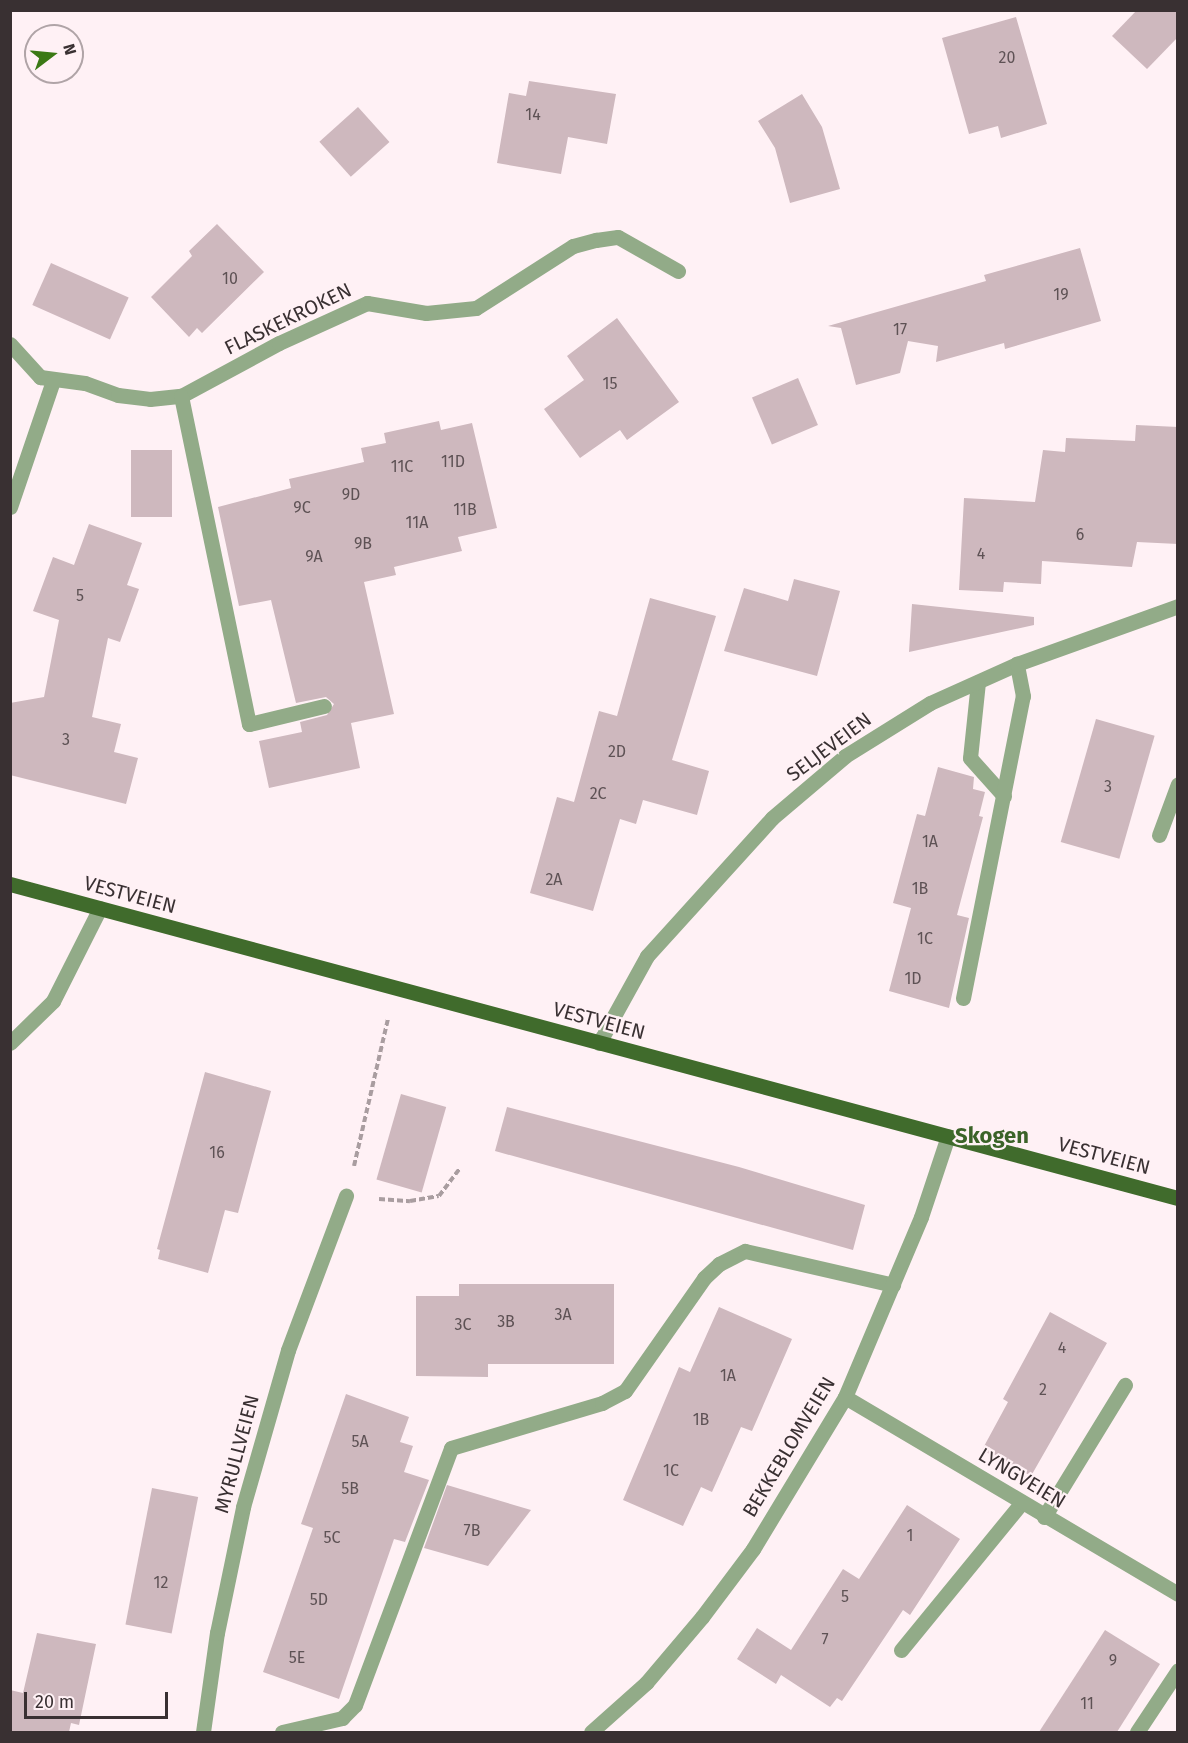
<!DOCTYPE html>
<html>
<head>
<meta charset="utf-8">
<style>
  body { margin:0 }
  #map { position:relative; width:1188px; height:1743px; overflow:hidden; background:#fff1f5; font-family:"Fira Sans",sans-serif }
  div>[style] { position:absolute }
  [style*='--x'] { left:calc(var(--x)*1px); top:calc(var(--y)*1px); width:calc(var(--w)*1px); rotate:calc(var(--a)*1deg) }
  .building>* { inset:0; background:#ceb8be; transform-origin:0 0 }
  .path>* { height:4px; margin-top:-2px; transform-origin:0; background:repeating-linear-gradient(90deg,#a99da0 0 6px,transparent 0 9px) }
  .service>* { height:15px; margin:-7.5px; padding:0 7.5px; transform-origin:7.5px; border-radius:7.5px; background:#92ab88 }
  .minor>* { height:15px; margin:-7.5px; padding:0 7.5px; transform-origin:7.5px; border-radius:7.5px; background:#92ab88 }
  .primary>* { height:15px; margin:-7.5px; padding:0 7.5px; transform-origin:7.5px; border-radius:7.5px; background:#406b2c }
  span { translate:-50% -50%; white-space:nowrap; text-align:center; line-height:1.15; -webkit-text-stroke:4.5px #fff1f5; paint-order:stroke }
  .number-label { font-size:16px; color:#5e5255 }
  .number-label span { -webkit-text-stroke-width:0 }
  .street-label { font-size:20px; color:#393032 }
  .quarter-label { font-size:22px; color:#3b6328; font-weight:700 }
  .frame { position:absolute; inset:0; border:12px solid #393032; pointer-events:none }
  .north { position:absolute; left:24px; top:24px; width:60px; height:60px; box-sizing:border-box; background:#fff1f5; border:2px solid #b0a4a7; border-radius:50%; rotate:74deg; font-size:16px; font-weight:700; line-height:24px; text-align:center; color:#393032 }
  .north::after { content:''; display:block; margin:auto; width:21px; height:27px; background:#3b7915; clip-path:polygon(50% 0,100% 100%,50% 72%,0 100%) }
  .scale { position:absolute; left:24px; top:1692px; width:144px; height:27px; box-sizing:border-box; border:3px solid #393032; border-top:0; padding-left:8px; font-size:18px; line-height:21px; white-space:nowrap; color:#393032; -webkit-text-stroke:4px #fff1f5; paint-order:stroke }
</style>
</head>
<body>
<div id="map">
  <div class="building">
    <i style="clip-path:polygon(1137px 10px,1178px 10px,1178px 37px,1147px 69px,1112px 36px)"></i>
    <i style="clip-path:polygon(1016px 17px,1047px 124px,1001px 138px,998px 126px,969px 134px,942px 38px)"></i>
    <i style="clip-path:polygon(529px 81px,616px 94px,607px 144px,568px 137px,561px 174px,497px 163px,509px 93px,526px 96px)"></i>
    <i style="clip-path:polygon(802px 94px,822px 127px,840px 189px,790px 203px,775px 148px,758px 121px)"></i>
    <i style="left:358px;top:107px;width:47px;height:52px;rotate:48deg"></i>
    <i style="clip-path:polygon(217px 224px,264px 272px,202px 333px,197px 328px,189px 337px,151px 297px,192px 256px,189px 251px)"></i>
    <i style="clip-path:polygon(1080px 248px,1101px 321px,1005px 349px,1004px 343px,936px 362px,938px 346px,908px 341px,900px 373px,856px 385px,841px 328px,828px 326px,986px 281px,984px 275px)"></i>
    <i style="left:51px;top:263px;width:85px;height:46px;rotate:24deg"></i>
    <i style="clip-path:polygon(617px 318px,679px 402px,627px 440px,620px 430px,580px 458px,544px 409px,584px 380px,567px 356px)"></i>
    <i style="left:798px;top:378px;width:51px;height:50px;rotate:67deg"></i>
    <i style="clip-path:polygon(439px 421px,441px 430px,472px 423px,497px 528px,458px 537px,462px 551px,394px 567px,396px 575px,364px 582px,394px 714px,351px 723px,360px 768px,269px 788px,259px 741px,302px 732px,300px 722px,327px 715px,334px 704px,326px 697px,296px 703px,271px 600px,239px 606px,218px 507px,291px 488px,289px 479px,364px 462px,361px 448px,386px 443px,384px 433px)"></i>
    <i style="clip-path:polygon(1136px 425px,1178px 427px,1178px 544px,1137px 542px,1132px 567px,1042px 561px,1041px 584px,1004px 582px,1003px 592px,959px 590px,964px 498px,1035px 502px,1043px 450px,1065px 452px,1066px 438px,1135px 441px)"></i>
    <i style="left:131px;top:450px;width:41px;height:67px"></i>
    <i style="clip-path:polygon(89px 524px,142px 543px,127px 585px,139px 589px,120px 642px,108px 638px,92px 717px,121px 724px,114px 752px,138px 758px,126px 804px,10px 775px,10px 703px,44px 697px,59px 620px,33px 611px,53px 557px,74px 565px)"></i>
    <i style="clip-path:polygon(794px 579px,840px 591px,817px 676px,724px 651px,744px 588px,788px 601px)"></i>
    <i style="clip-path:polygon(650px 598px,716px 616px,672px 760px,709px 771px,697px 815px,643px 800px,636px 824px,620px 819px,593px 911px,530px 893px,557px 797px,574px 802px,599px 711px,617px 716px)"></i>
    <i style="clip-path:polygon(912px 604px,1034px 617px,1034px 625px,909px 652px)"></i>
    <i style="left:1096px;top:719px;width:61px;height:128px;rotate:16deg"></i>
    <i style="clip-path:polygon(938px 767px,974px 777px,973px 789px,985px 792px,979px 816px,983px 817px,957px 915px,969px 918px,949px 1008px,889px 991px,911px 908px,893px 903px,917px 814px,925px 816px)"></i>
    <i style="clip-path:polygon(205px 1072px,271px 1091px,238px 1213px,225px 1210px,208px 1273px,158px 1259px,160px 1250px,157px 1249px)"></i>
    <i style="left:401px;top:1094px;width:47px;height:89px;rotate:16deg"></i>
    <i style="clip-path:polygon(507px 1107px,739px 1167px,865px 1205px,853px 1250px,495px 1151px)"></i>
    <i style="clip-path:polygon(459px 1284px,614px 1284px,614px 1364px,488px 1364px,488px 1377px,416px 1376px,416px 1296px,459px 1296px)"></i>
    <i style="clip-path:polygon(719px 1307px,792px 1339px,752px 1431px,741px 1427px,712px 1492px,701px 1487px,683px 1526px,623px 1500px,679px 1367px,690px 1372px)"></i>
    <i style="clip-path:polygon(1050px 1312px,1107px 1343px,1031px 1476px,982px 1450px,1008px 1402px,1003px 1399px)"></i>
    <i style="clip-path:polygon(346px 1394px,409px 1417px,400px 1442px,413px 1446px,404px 1472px,429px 1480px,405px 1542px,394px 1539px,339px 1699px,263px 1672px,313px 1528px,301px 1524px)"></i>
    <i style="clip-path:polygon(447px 1485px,531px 1510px,488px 1566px,424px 1548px)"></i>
    <i style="left:152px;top:1488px;width:47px;height:139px;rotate:11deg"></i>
    <i style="clip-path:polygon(907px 1505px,960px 1539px,910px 1615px,903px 1610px,842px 1701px,837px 1698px,830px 1707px,781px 1675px,776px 1684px,737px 1659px,757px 1628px,791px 1650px,843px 1569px,859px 1579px)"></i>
    <i style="clip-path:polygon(1105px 1630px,1160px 1664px,1117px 1732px,1039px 1732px)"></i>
    <i style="clip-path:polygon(37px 1633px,96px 1644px,79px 1725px,71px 1723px,69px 1732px,10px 1732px,10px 1690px,23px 1693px)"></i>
  </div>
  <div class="path">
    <i style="--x:354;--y:1166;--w:151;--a:-77"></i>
    <i style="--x:379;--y:1199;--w:31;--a:4"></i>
    <i style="--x:410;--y:1201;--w:29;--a:-10"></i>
    <i style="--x:439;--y:1196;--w:34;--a:-53"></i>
  </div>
  <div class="service">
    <i style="--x:978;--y:682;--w:76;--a:96"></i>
    <i style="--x:970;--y:758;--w:51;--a:48.2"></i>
    <i style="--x:10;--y:1043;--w:60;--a:-44.3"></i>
    <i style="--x:53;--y:1001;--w:104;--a:-63.2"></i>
    <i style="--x:1044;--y:1517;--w:155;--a:-58.5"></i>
    <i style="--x:901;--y:1650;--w:191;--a:-50.7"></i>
    <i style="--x:355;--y:1705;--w:274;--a:-69.5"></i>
    <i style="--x:451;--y:1448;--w:158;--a:-16.6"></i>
    <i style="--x:602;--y:1403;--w:26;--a:-28"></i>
    <i style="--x:625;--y:1391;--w:138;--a:-55"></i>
    <i style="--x:704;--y:1278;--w:21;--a:-43"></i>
    <i style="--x:719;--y:1264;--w:29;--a:-27"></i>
    <i style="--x:745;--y:1251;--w:152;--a:12.9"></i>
    <i style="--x:1137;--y:1732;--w:74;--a:-56.5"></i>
  </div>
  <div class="minor">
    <i style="--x:10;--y:344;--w:45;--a:47.7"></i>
    <i style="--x:40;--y:377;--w:45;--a:7.6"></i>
    <i style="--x:85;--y:383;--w:35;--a:20"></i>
    <i style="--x:118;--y:395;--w:32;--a:7"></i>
    <i style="--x:150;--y:399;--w:31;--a:-6"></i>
    <i style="--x:181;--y:396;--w:111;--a:-28.4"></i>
    <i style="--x:279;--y:343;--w:97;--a:-24.4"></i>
    <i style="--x:367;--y:303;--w:60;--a:9.6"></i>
    <i style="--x:426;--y:313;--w:50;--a:-5.7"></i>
    <i style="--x:476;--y:308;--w:115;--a:-32.6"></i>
    <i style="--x:573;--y:246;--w:24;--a:-15"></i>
    <i style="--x:596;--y:240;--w:22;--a:-8"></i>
    <i style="--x:618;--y:237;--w:69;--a:29.5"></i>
    <i style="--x:181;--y:396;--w:335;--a:78.3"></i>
    <i style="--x:249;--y:724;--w:77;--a:-13.5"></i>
    <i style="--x:10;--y:507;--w:133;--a:-71.2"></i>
    <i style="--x:1159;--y:835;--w:54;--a:-69.6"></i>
    <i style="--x:963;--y:998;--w:308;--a:-78.8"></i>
    <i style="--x:1023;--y:696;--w:33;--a:-101"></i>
    <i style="--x:599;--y:1043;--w:99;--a:-61.1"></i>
    <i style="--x:647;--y:956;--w:186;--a:-47.8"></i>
    <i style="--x:772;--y:818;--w:96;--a:-40.3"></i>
    <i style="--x:845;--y:756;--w:100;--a:-31.9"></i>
    <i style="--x:930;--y:703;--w:95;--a:-24.1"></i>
    <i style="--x:1017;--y:664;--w:171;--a:-19.8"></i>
    <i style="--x:845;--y:1397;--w:387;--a:30.6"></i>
    <i style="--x:203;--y:1732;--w:100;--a:-82"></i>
    <i style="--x:217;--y:1633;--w:129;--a:-78.3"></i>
    <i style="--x:243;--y:1507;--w:163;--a:-74"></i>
    <i style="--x:288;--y:1350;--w:165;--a:-69.4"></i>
    <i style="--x:282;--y:1732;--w:62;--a:-13.1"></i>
    <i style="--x:342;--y:1718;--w:18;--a:-45"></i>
    <i style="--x:591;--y:1732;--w:74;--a:-41.7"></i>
    <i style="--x:646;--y:1683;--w:87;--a:-49.7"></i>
    <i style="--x:702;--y:1617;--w:85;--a:-53.1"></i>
    <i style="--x:753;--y:1549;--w:178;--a:-58.8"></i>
    <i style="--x:845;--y:1397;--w:195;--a:-67.1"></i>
    <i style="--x:921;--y:1217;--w:85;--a:-71.6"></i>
  </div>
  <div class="primary">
    <i style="--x:10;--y:884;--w:1209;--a:15.05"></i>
  </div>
  <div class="number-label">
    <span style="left:1007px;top:58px">20</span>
    <span style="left:533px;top:115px">14</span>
    <span style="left:230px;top:279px">10</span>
    <span style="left:1061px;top:295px">19</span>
    <span style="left:900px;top:330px">17</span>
    <span style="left:610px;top:384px">15</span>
    <span style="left:453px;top:462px">11D</span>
    <span style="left:402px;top:467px">11C</span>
    <span style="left:351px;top:495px">9D</span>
    <span style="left:302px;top:508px">9C</span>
    <span style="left:465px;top:510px">11B</span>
    <span style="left:417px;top:523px">11A</span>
    <span style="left:1080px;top:535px">6</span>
    <span style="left:363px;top:544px">9B</span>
    <span style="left:981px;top:554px">4</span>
    <span style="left:314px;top:557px">9A</span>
    <span style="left:80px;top:596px">5</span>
    <span style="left:66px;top:740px">3</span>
    <span style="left:617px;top:752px">2D</span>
    <span style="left:1108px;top:787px">3</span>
    <span style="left:598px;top:794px">2C</span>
    <span style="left:930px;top:842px">1A</span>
    <span style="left:554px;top:880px">2A</span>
    <span style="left:920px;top:889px">1B</span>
    <span style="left:925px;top:939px">1C</span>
    <span style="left:913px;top:979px">1D</span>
    <span style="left:217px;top:1153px">16</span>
    <span style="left:563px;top:1315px">3A</span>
    <span style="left:506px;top:1322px">3B</span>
    <span style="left:463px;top:1325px">3C</span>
    <span style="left:1062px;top:1348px">4</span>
    <span style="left:728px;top:1376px">1A</span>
    <span style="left:1043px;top:1390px">2</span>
    <span style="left:701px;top:1420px">1B</span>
    <span style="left:360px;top:1442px">5A</span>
    <span style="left:671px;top:1471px">1C</span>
    <span style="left:350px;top:1489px">5B</span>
    <span style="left:472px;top:1531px">7B</span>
    <span style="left:910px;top:1536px">1</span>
    <span style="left:332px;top:1538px">5C</span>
    <span style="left:161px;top:1583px">12</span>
    <span style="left:845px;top:1597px">5</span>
    <span style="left:319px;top:1600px">5D</span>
    <span style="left:825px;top:1640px">7</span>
    <span style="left:297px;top:1658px">5E</span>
    <span style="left:1113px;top:1661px">9</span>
    <span style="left:1087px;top:1704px">11</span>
  </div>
  <div class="street-label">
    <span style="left:288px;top:319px;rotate:-26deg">FLASKEKROKEN</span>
    <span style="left:829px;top:747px;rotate:-37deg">SELJEVEIEN</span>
    <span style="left:130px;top:895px;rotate:15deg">VESTVEIEN</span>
    <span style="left:599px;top:1021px;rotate:15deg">VESTVEIEN</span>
    <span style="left:1104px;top:1156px;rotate:15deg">VESTVEIEN</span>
    <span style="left:789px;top:1447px;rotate:-59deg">BEKKEBLOMVEIEN</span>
    <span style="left:237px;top:1454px;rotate:-75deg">MYRULLVEIEN</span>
    <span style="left:1022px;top:1478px;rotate:31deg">LYNGVEIEN</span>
  </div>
  <div class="quarter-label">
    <span style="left:992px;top:1136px">Skogen</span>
  </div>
  <div class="frame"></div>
  <div class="north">N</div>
  <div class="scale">20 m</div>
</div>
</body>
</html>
